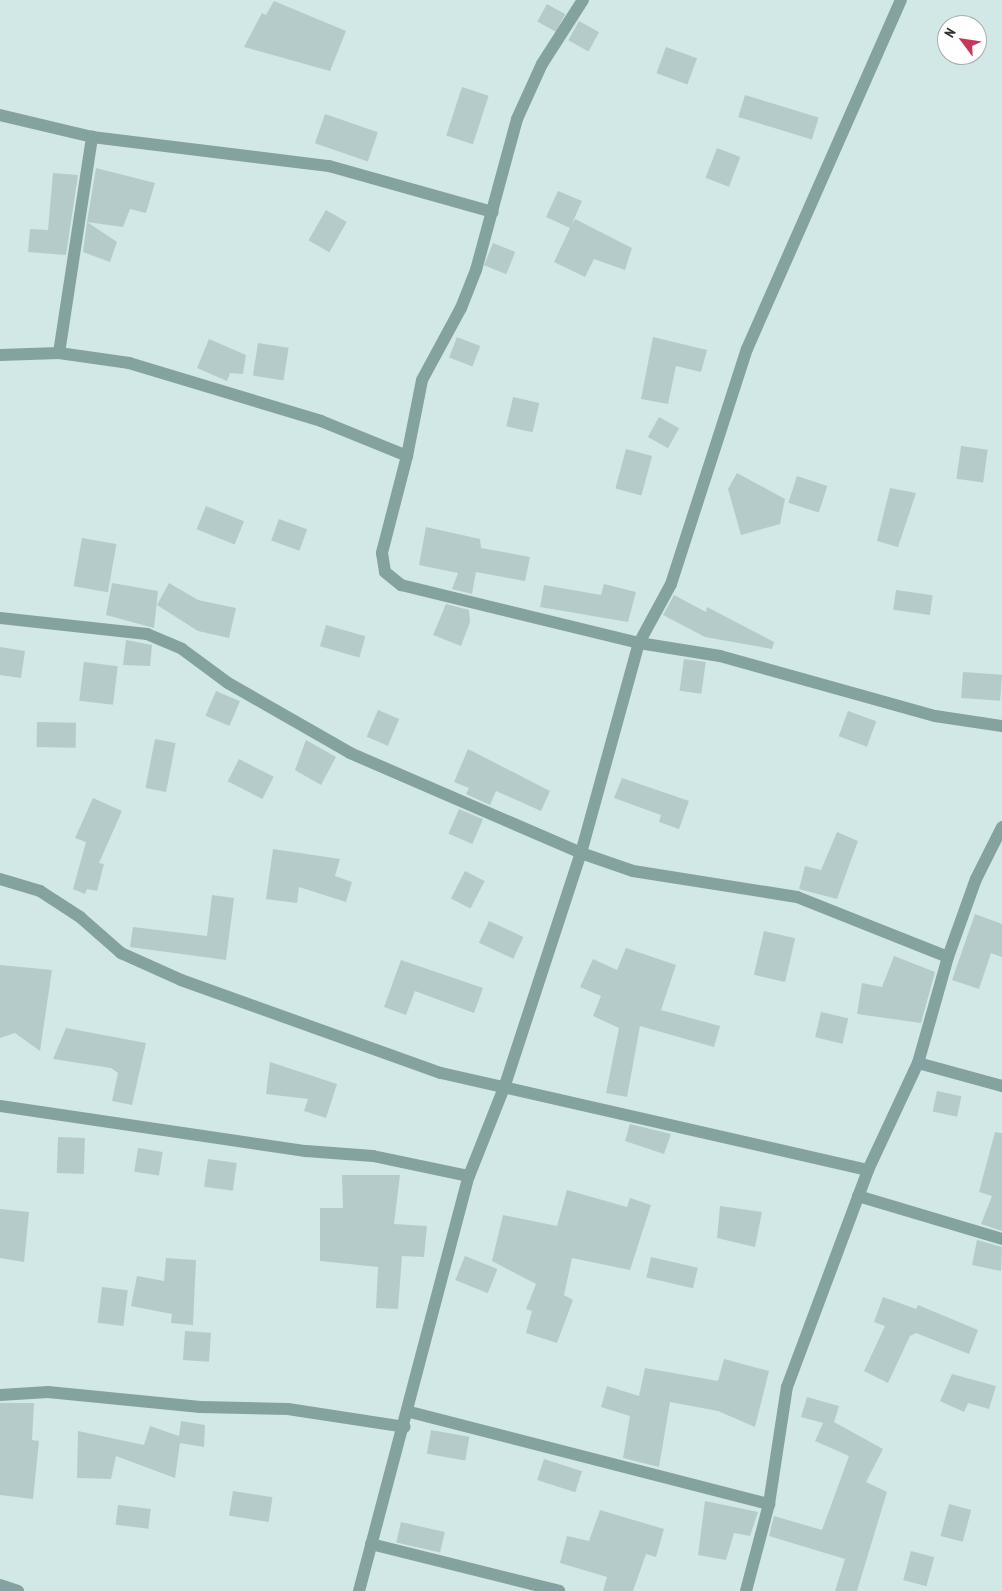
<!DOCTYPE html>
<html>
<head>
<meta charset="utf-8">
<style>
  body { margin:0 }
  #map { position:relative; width:1002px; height:1591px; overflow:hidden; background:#d1e8e6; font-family:"PT Sans Narrow",sans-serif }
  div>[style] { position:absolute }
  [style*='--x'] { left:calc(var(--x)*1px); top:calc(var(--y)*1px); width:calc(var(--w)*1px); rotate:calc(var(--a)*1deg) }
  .building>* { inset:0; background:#b5cbc9; transform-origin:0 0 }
  .minor>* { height:12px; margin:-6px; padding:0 6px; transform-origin:6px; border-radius:6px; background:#84a2a0 }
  span { translate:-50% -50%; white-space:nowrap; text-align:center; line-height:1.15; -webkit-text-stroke:5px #fff; paint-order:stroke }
  .north { position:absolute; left:937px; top:15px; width:50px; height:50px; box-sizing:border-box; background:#fff; border:1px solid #a9adad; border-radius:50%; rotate:301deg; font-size:14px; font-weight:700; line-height:20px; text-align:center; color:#293231 }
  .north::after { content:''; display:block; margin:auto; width:18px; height:22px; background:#c73759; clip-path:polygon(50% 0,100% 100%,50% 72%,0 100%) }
</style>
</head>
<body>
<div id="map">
  <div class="building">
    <i style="clip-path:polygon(274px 1px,346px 31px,330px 71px,244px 47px,262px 13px,266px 15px)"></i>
    <i style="left:547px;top:4px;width:21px;height:20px;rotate:29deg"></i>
    <i style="left:579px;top:21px;width:23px;height:22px;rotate:29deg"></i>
    <i style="left:666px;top:47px;width:33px;height:28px;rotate:20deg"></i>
    <i style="left:462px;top:87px;width:28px;height:51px;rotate:18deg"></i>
    <i style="left:745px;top:95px;width:77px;height:23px;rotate:17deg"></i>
    <i style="left:325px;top:114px;width:56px;height:31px;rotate:19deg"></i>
    <i style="left:717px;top:148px;width:25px;height:32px;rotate:21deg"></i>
    <i style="clip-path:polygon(96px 168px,155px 183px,146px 213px,130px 209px,123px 227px,87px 222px)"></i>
    <i style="clip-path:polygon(53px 173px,78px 175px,66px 255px,28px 252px,30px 229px,48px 230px)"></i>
    <i style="clip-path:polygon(558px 191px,582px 201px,571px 226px,575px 219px,632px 248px,625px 270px,594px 259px,585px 277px,554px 262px,570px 228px,546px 217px)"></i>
    <i style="left:326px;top:210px;width:24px;height:35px;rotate:30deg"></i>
    <i style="clip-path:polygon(87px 222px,117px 242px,110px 262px,83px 252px)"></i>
    <i style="left:493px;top:243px;width:24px;height:24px;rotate:22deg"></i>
    <i style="left:457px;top:337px;width:25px;height:22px;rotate:21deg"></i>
    <i style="clip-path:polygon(653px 337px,707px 350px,701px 372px,676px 366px,668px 404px,641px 399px)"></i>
    <i style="clip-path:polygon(209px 339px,246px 355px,243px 374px,230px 373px,227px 381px,197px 368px)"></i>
    <i style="left:258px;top:343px;width:31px;height:33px;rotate:9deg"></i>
    <i style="left:513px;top:397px;width:27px;height:30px;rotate:13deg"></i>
    <i style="left:659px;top:417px;width:23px;height:23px;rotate:29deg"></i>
    <i style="left:961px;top:446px;width:27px;height:33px;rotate:8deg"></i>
    <i style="left:626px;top:449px;width:27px;height:41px;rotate:15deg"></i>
    <i style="clip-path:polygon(737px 473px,785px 499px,780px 524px,741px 535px,728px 489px)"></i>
    <i style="left:797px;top:476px;width:32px;height:28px;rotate:18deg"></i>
    <i style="clip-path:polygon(890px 488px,916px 493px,898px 547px,877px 541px)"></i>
    <i style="left:206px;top:506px;width:41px;height:25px;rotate:22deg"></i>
    <i style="left:279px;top:519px;width:30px;height:23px;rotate:20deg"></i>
    <i style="clip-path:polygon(426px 527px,480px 539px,481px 548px,530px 557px,525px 581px,476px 572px,472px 594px,452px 589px,458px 573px,419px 565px)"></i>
    <i style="left:82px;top:538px;width:35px;height:49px;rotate:10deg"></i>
    <i style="clip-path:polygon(112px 583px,158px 591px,154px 628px,106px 615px)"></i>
    <i style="clip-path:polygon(169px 583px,198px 600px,236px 608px,229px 638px,198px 631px,157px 605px)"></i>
    <i style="clip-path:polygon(604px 584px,636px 592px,628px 622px,540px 607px,544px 585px,601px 595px)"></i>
    <i style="left:896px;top:590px;width:37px;height:20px;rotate:8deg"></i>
    <i style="clip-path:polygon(674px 595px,706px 612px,707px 607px,774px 642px,772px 649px,705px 637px,663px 615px)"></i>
    <i style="clip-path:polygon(446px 604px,469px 610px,470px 622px,461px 646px,433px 635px)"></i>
    <i style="left:326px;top:625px;width:41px;height:22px;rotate:16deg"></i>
    <i style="clip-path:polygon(126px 640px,152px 645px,150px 666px,123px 665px)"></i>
    <i style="clip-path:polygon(0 647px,25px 651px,21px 678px,0 675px)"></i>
    <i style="left:684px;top:659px;width:22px;height:32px;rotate:8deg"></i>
    <i style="left:84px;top:662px;width:34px;height:39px;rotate:7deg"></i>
    <i style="left:963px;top:672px;width:39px;height:26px;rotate:4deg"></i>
    <i style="left:216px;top:691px;width:26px;height:27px;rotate:23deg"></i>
    <i style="left:378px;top:710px;width:23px;height:29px;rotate:23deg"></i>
    <i style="left:848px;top:711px;width:30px;height:27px;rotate:20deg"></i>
    <i style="left:37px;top:722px;width:39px;height:25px;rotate:1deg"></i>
    <i style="left:155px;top:739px;width:21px;height:50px;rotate:11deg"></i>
    <i style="clip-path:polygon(306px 740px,336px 757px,321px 785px,295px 770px)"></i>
    <i style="clip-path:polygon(468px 749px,550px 791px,541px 811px,496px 791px,490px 805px,466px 794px,469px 788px,454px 782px)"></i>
    <i style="left:239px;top:759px;width:39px;height:25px;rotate:27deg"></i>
    <i style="clip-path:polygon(622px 778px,689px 801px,679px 829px,659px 822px,661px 815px,614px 798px)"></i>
    <i style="clip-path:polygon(93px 798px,122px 811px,99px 863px,104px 864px,97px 891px,87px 889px,85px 894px,73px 889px,86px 842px,75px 838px)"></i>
    <i style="left:459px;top:809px;width:26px;height:27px;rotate:23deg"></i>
    <i style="clip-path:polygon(837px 832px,858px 841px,837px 899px,799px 889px,805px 866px,821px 870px)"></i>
    <i style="clip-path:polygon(273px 849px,340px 859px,335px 876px,352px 882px,346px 902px,299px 887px,297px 903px,266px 899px)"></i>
    <i style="left:465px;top:871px;width:22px;height:31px;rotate:27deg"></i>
    <i style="clip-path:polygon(212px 895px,234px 898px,226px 960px,130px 947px,133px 927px,207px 936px)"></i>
    <i style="clip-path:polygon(975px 914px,1002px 924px,1002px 957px,991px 953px,979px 989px,952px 980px)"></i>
    <i style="left:489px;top:921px;width:38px;height:24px;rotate:25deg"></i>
    <i style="left:764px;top:931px;width:32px;height:45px;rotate:13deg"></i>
    <i style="clip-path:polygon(626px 948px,676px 965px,661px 1010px,720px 1026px,714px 1047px,640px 1026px,627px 1097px,606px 1093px,619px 1028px,593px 1016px,601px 996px,580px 987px,593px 959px,617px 970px)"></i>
    <i style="clip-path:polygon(894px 956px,935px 972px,921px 1023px,857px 1014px,862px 983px,882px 987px)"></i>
    <i style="clip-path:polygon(401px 960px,483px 988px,474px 1013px,415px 991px,406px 1015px,384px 1007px)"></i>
    <i style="clip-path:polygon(0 965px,52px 970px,40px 1051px,15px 1033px,0 1038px)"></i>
    <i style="left:821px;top:1012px;width:28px;height:26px;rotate:13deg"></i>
    <i style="clip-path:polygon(66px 1028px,146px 1043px,132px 1105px,112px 1101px,118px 1073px,111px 1068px,53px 1059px)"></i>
    <i style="clip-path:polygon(270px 1062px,337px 1084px,326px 1118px,304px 1111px,308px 1099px,266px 1094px)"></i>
    <i style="left:937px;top:1091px;width:25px;height:21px;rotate:12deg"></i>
    <i style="clip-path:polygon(630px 1124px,671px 1134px,664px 1154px,625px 1141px)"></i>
    <i style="clip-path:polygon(995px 1132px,1002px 1133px,1002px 1231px,981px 1224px,992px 1196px,979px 1192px)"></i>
    <i style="left:58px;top:1137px;width:27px;height:36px;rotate:2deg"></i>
    <i style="left:138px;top:1148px;width:25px;height:24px;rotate:9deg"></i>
    <i style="left:208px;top:1159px;width:29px;height:28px;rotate:8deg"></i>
    <i style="clip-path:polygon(342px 1175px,400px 1175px,394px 1224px,427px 1226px,424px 1257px,402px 1256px,398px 1309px,376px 1308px,378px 1267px,320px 1261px,320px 1208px,343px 1208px)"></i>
    <i style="clip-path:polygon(567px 1190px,627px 1207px,630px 1198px,651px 1205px,630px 1270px,572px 1258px,564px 1295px,573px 1300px,557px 1343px,526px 1333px,532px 1311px,526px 1309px,536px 1284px,492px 1261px,503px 1215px,557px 1226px)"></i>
    <i style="clip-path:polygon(720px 1206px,762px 1212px,755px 1247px,717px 1238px)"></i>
    <i style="clip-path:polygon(0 1209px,29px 1212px,24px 1262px,0 1258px)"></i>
    <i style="clip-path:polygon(977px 1240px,1002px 1247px,1001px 1271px,972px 1265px)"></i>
    <i style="left:465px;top:1256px;width:35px;height:26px;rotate:22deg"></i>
    <i style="left:651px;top:1257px;width:48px;height:21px;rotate:13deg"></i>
    <i style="clip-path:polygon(166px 1258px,196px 1260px,193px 1325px,171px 1323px,172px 1314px,131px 1306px,137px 1276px,164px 1281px)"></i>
    <i style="left:102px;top:1287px;width:26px;height:36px;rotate:7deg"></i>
    <i style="clip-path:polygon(883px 1297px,916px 1309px,918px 1305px,978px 1330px,969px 1354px,916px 1333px,910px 1336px,888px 1383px,864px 1371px,885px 1326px,874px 1322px)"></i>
    <i style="left:185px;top:1331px;width:26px;height:29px;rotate:4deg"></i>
    <i style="clip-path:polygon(724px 1359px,769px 1371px,755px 1427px,718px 1411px,670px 1402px,659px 1467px,623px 1458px,630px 1416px,601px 1407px,607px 1386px,639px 1396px,645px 1368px,718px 1381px)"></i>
    <i style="clip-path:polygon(952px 1374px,996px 1386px,989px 1409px,968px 1403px,964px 1412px,940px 1401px)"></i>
    <i style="clip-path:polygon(807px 1397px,839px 1406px,834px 1422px,883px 1449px,866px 1482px,887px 1492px,857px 1591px,835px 1591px,845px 1559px,769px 1536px,774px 1516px,822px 1530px,849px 1456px,815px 1441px,823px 1423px,801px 1417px)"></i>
    <i style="clip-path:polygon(0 1403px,34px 1403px,32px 1440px,39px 1441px,33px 1499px,0 1495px)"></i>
    <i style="clip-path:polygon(181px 1421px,205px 1425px,204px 1447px,180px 1443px,175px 1478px,116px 1456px,111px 1479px,77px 1478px,78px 1431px,144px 1445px,150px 1426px,179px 1436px)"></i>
    <i style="left:431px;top:1430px;width:39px;height:24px;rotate:10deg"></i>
    <i style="left:544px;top:1459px;width:40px;height:22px;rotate:18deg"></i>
    <i style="left:233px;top:1491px;width:40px;height:25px;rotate:9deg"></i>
    <i style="clip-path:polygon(705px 1501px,758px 1512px,750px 1536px,734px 1533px,726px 1560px,698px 1555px)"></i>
    <i style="left:949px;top:1504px;width:23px;height:33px;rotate:15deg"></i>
    <i style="left:118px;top:1505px;width:33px;height:20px;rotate:7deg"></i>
    <i style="clip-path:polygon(600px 1510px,664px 1529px,656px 1557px,646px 1554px,633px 1591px,603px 1591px,607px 1577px,560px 1563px,567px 1536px,589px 1541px)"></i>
    <i style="left:401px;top:1522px;width:45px;height:21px;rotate:13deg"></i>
    <i style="left:911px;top:1551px;width:24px;height:30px;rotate:15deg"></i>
  </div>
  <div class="minor">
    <i style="--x:0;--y:115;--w:95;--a:13.4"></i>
    <i style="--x:92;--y:137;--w:239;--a:7"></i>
    <i style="--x:329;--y:166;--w:170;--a:15.7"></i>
    <i style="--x:59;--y:353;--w:219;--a:-81.3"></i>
    <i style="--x:0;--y:355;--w:59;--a:-1.9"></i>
    <i style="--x:59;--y:353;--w:71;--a:8.1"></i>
    <i style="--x:129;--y:363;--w:201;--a:16.8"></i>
    <i style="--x:321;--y:421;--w:93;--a:22.1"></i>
    <i style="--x:407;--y:456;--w:100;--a:104.5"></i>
    <i style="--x:382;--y:553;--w:19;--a:81"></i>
    <i style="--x:385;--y:572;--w:21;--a:39"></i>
    <i style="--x:401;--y:585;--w:245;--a:13.7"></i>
    <i style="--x:639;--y:643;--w:82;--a:9.1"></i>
    <i style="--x:720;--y:656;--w:223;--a:15.6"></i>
    <i style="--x:935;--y:716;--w:68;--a:8.5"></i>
    <i style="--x:407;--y:456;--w:77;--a:-78.8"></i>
    <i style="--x:422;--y:380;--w:82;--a:-61.6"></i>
    <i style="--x:461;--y:308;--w:41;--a:-68.5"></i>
    <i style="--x:476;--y:270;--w:156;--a:-74.8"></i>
    <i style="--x:517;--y:119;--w:60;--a:-65.6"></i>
    <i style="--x:542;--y:64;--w:76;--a:-57.4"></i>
    <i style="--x:0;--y:618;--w:148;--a:6.2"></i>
    <i style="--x:147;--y:634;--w:38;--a:23"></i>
    <i style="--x:182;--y:649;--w:57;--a:36.5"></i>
    <i style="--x:228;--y:683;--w:141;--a:29.8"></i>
    <i style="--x:350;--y:753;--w:252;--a:23.4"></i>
    <i style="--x:581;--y:853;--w:55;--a:19.1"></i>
    <i style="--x:633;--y:871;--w:166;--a:9"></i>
    <i style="--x:797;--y:897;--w:162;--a:21.7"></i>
    <i style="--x:0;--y:879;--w:42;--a:16.7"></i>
    <i style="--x:40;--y:891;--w:48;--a:33"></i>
    <i style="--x:80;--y:917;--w:55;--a:41.3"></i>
    <i style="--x:121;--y:953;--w:66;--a:24.2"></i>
    <i style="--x:181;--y:980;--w:276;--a:19.7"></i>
    <i style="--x:441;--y:1073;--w:438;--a:12.8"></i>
    <i style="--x:918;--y:1063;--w:87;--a:15.3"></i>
    <i style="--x:0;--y:1106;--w:309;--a:8.4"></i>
    <i style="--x:306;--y:1151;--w:67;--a:4.3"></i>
    <i style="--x:373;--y:1156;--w:98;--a:11.8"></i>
    <i style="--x:858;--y:1196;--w:150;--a:16.6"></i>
    <i style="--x:0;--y:1395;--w:48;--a:-3.6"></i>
    <i style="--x:48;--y:1392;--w:153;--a:5.6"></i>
    <i style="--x:200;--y:1407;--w:88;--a:1.3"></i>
    <i style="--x:288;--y:1409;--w:118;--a:8.7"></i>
    <i style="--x:410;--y:1412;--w:371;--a:14.4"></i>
    <i style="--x:371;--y:1544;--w:194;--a:14"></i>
    <i style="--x:0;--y:1585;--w:19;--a:18"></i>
    <i style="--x:359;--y:1591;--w:429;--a:-75.2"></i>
    <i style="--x:469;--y:1176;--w:98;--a:-68.4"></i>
    <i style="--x:505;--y:1085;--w:244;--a:-71.9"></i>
    <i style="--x:581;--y:853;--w:218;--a:-74.6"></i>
    <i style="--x:639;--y:643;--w:67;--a:-61.5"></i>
    <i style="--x:671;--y:584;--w:247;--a:-72.1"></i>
    <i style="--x:747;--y:349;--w:381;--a:-66.2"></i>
    <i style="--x:746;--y:1591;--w:90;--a:-75.2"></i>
    <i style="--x:769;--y:1504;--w:118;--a:-81.3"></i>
    <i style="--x:787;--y:1387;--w:232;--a:-69.5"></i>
    <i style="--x:868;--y:1170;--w:118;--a:-65"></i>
    <i style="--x:918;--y:1063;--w:110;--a:-74.2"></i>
    <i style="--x:948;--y:957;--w:83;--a:-70.3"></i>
    <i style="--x:976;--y:879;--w:58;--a:-63.4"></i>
  </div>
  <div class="north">N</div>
</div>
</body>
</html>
